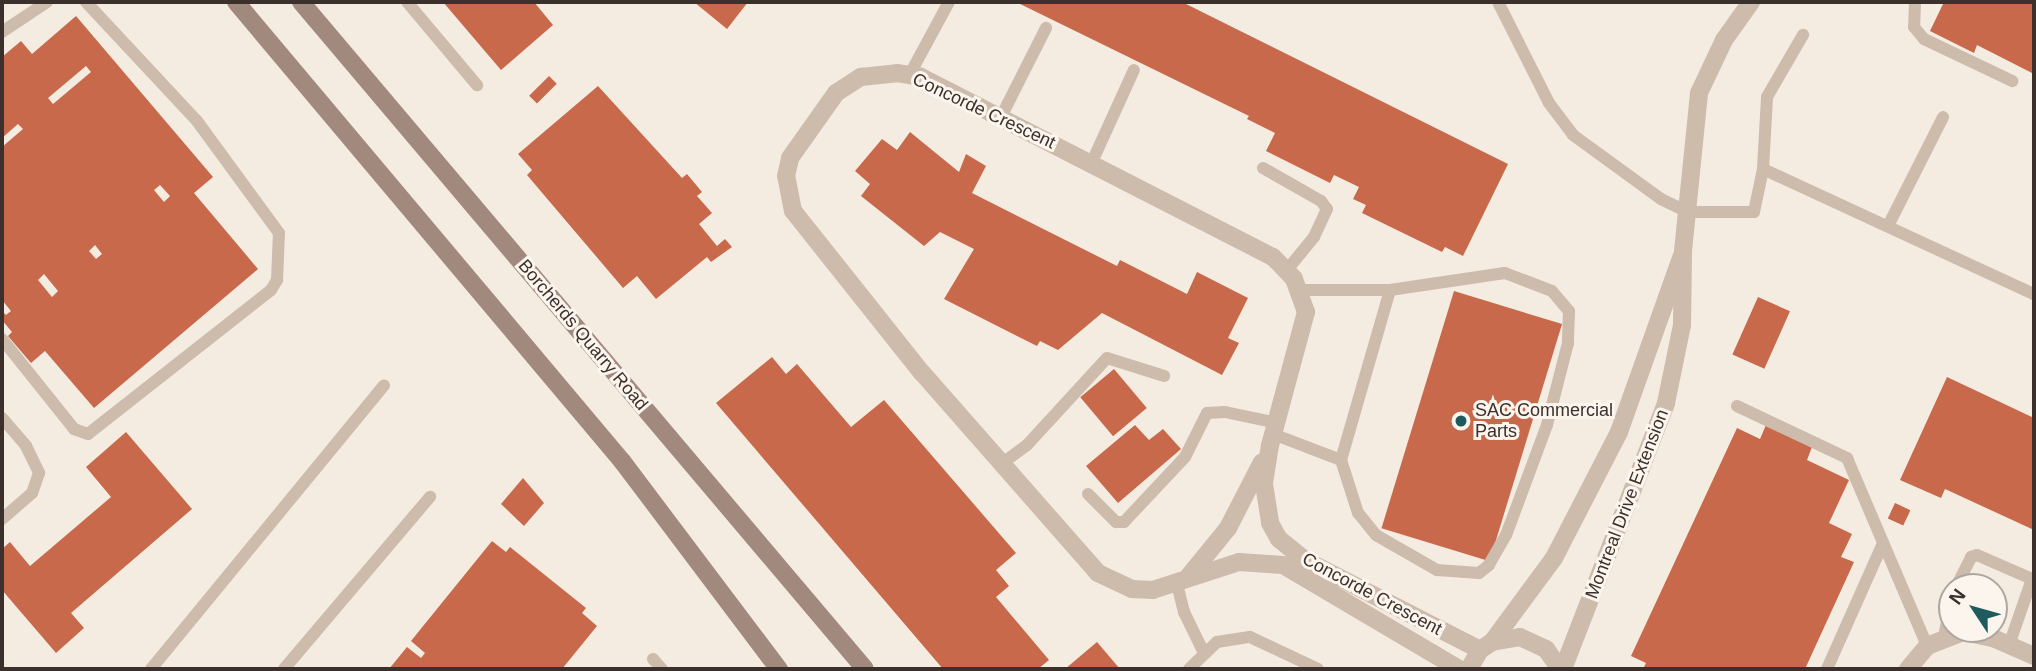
<!DOCTYPE html>
<html>
<head>
<meta charset="utf-8">
<style>
  body { margin:0 }
  #map { position:relative; width:2036px; height:671px; overflow:hidden; background:#f4ebe1; font-family:Helvetica,sans-serif }
  div>[style] { position:absolute }
  [style*='--x'] { left:calc(var(--x)*1px); top:calc(var(--y)*1px); width:calc(var(--w)*1px); rotate:calc(var(--a)*1deg) }
  .building>* { inset:0; background:#c8694b; transform-origin:0 0 }
  .service>* { height:12px; margin:-6px; padding:0 6px; transform-origin:6px; border-radius:6px; background:#cdbbac }
  .minor>* { height:18px; margin:-9px; padding:0 9px; transform-origin:9px; border-radius:9px; background:#cdbbac }
  .secondary>* { height:18px; margin:-9px; padding:0 9px; transform-origin:9px; border-radius:9px; background:#a18a7d }
  .dots>* { width:19px; height:19px; translate:-50% -50%; box-sizing:border-box; border:4px solid #fbf5ee; border-radius:50% }
  span { translate:-50% -50%; white-space:nowrap; text-align:center; line-height:1.15; -webkit-text-stroke:6px #fbf5ee; paint-order:stroke }
  .street-label { font-size:18px; color:#3b302b }
  .poi-label { font-size:18px; color:#3b302b }
  .left { translate:0 -50%; text-align:left }
  .frame { position:absolute; inset:0; border:4px solid #3b302b; pointer-events:none }
  .north { position:absolute; left:1938px; top:573px; width:70px; height:70px; box-sizing:border-box; background:#fbf5ee; border:2px solid #aea6a0; border-radius:50%; rotate:306deg; font-size:19px; font-weight:700; line-height:28px; text-align:center; color:#3b302b }
  .north::after { content:''; display:block; margin:auto; width:24px; height:32px; background:#1f5a5e; clip-path:polygon(50% 0,100% 100%,50% 72%,0 100%) }
</style>
</head>
<body>
<div id="map">
  <div class="building">
    <i style="clip-path:polygon(443px 2px,534px 2px,553px 25px,501px 70px)"></i>
    <i style="clip-path:polygon(694px 2px,748px 2px,727px 29px)"></i>
    <i style="clip-path:polygon(1016px 2px,1182px 2px,1508px 164px,1463px 256px,1445px 247px,1442px 252px,1362px 213px,1366px 205px,1353px 199px,1359px 187px,1334px 175px,1330px 183px,1266px 151px,1275px 133px,1247px 119px,1249px 116px)"></i>
    <i style="clip-path:polygon(1944px 2px,2034px 2px,2034px 74px,1977px 45px,1974px 53px,1930px 31px)"></i>
    <i style="clip-path:polygon(evenodd,76px 16px,213px 177px,194px 193px,258px 269px,94px 408px,45px 351px,31px 363px,8px 336px,12px 332px,2px 320px,2px 311px,6px 315px,11px 311px,2px 300px,2px 147px,23px 129px,18px 124px,2px 138px,2px 57px,21px 41px,32px 54px,76px 16px,86px 66px,91px 72px,53px 104px,48px 98px,86px 66px,76px 16px,160px 185px,170px 196px,164px 202px,154px 190px,160px 185px,76px 16px,95px 245px,102px 254px,96px 259px,89px 251px,95px 245px,76px 16px,44px 274px,58px 291px,52px 297px,38px 280px,44px 274px)"></i>
    <i style="left:549px;top:76px;width:11px;height:28px;rotate:45deg"></i>
    <i style="clip-path:polygon(598px 86px,682px 178px,687px 174px,702px 192px,697px 196px,712px 213px,699px 224px,717px 246px,725px 239px,732px 247px,711px 262px,707px 257px,656px 299px,637px 276px,623px 288px,527px 175px,532px 170px,518px 154px)"></i>
    <i style="clip-path:polygon(910px 132px,959px 172px,966px 154px,986px 166px,972px 193px,1117px 266px,1120px 260px,1187px 294px,1197px 272px,1248px 298px,1228px 338px,1239px 343px,1222px 375px,1102px 313px,1058px 350px,1040px 341px,1037px 346px,944px 299px,974px 249px,940px 232px,924px 246px,861px 196px,870px 184px,855px 171px,882px 139px,897px 150px)"></i>
    <i style="left:1454px;top:291px;width:113px;height:248px;rotate:17deg"></i>
    <i style="left:1758px;top:297px;width:35px;height:63px;rotate:24deg"></i>
    <i style="clip-path:polygon(772px 357px,786px 374px,797px 364px,851px 427px,884px 400px,1016px 553px,996px 570px,1009px 586px,996px 597px,1049px 660px,1038px 669px,943px 669px,716px 403px)"></i>
    <i style="left:1114px;top:369px;width:51px;height:44px;rotate:50deg"></i>
    <i style="clip-path:polygon(1947px 377px,2034px 418px,2034px 530px,1945px 489px,1941px 498px,1900px 480px)"></i>
    <i style="clip-path:polygon(1135px 425px,1149px 440px,1163px 429px,1181px 449px,1118px 503px,1086px 466px)"></i>
    <i style="clip-path:polygon(1766px 425px,1812px 447px,1807px 460px,1849px 480px,1829px 523px,1852px 534px,1841px 557px,1854px 562px,1805px 669px,1643px 669px,1646px 663px,1631px 656px,1737px 428px,1760px 439px)"></i>
    <i style="clip-path:polygon(126px 432px,192px 509px,71px 613px,84px 628px,56px 653px,2px 590px,2px 549px,10px 542px,30px 566px,111px 497px,86px 467px)"></i>
    <i style="clip-path:polygon(523px 478px,544px 503px,524px 526px,501px 504px)"></i>
    <i style="left:1895px;top:503px;width:17px;height:17px;rotate:25deg"></i>
    <i style="clip-path:polygon(492px 541px,506px 552px,510px 547px,586px 608px,582px 613px,597px 626px,562px 669px,389px 669px,407px 647px,421px 658px,425px 653px,411px 641px)"></i>
    <i style="clip-path:polygon(1097px 642px,1120px 669px,1065px 669px)"></i>
  </div>
  <div class="service">
    <i style="--x:407;--y:2;--w:109;--a:49.9"></i>
    <i style="--x:1498;--y:2;--w:113;--a:63.2"></i>
    <i style="--x:1549;--y:103;--w:40;--a:53"></i>
    <i style="--x:1573;--y:135;--w:109;--a:36"></i>
    <i style="--x:1661;--y:199;--w:30;--a:26"></i>
    <i style="--x:1688;--y:212;--w:66;--a:0"></i>
    <i style="--x:1754;--y:212;--w:44;--a:-78.2"></i>
    <i style="--x:1763;--y:169;--w:72;--a:-86.8"></i>
    <i style="--x:1767;--y:97;--w:72;--a:-59.9"></i>
    <i style="--x:1915;--y:2;--w:25;--a:92"></i>
    <i style="--x:1914;--y:27;--w:16;--a:50"></i>
    <i style="--x:1924;--y:39;--w:98;--a:25.5"></i>
    <i style="--x:2;--y:32;--w:54;--a:-33.7"></i>
    <i style="--x:910;--y:74;--w:82;--a:-61.6"></i>
    <i style="--x:1001;--y:117;--w:100;--a:-63.2"></i>
    <i style="--x:1092;--y:162;--w:101;--a:-65.5"></i>
    <i style="--x:1263;--y:168;--w:67;--a:29.6"></i>
    <i style="--x:1321;--y:201;--w:10;--a:53"></i>
    <i style="--x:1327;--y:209;--w:31;--a:115"></i>
    <i style="--x:1314;--y:237;--w:43;--a:129.3"></i>
    <i style="--x:1763;--y:169;--w:298;--a:24.8"></i>
    <i style="--x:1888;--y:226;--w:122;--a:-63.2"></i>
    <i style="--x:1300;--y:290;--w:90;--a:0"></i>
    <i style="--x:1390;--y:290;--w:116;--a:-8.4"></i>
    <i style="--x:1505;--y:273;--w:50;--a:21"></i>
    <i style="--x:1552;--y:291;--w:26;--a:50"></i>
    <i style="--x:1569;--y:311;--w:32;--a:92"></i>
    <i style="--x:1568;--y:343;--w:85;--a:104.4"></i>
    <i style="--x:1547;--y:425;--w:117;--a:110.4"></i>
    <i style="--x:1506;--y:535;--w:34;--a:120"></i>
    <i style="--x:1489;--y:565;--w:13;--a:141"></i>
    <i style="--x:1479;--y:573;--w:42;--a:-175.9"></i>
    <i style="--x:1437;--y:570;--w:70;--a:-150.2"></i>
    <i style="--x:1376;--y:535;--w:28;--a:-129"></i>
    <i style="--x:1358;--y:513;--w:56;--a:-107.8"></i>
    <i style="--x:2;--y:339;--w:115;--a:51.3"></i>
    <i style="--x:74;--y:429;--w:15;--a:20"></i>
    <i style="--x:88;--y:434;--w:233;--a:-38.2"></i>
    <i style="--x:271;--y:290;--w:12;--a:-59"></i>
    <i style="--x:277;--y:280;--w:47;--a:-87.6"></i>
    <i style="--x:279;--y:233;--w:139;--a:-126.2"></i>
    <i style="--x:197;--y:121;--w:163;--a:-133"></i>
    <i style="--x:1737;--y:406;--w:122;--a:25.3"></i>
    <i style="--x:1847;--y:458;--w:204;--a:66.9"></i>
    <i style="--x:2;--y:418;--w:37;--a:49"></i>
    <i style="--x:26;--y:446;--w:30;--a:64"></i>
    <i style="--x:39;--y:473;--w:21;--a:109"></i>
    <i style="--x:32;--y:493;--w:40;--a:139"></i>
    <i style="--x:1273;--y:434;--w:73;--a:20.9"></i>
    <i style="--x:1341;--y:460;--w:177;--a:-73.9"></i>
    <i style="--x:1001;--y:464;--w:32;--a:-36"></i>
    <i style="--x:1027;--y:445;--w:118;--a:-47.4"></i>
    <i style="--x:1107;--y:358;--w:60;--a:17.5"></i>
    <i style="--x:1088;--y:494;--w:40;--a:45"></i>
    <i style="--x:1116;--y:522;--w:8;--a:0"></i>
    <i style="--x:1124;--y:522;--w:89;--a:-46.8"></i>
    <i style="--x:1185;--y:457;--w:49;--a:-63.4"></i>
    <i style="--x:1207;--y:413;--w:18;--a:-3"></i>
    <i style="--x:1225;--y:412;--w:53;--a:11.9"></i>
    <i style="--x:1177;--y:584;--w:29;--a:76"></i>
    <i style="--x:1184;--y:612;--w:46;--a:64"></i>
    <i style="--x:1956;--y:587;--w:34;--a:-63"></i>
    <i style="--x:1971;--y:557;--w:6;--a:-18"></i>
    <i style="--x:1977;--y:555;--w:60;--a:23.6"></i>
    <i style="--x:2032;--y:579;--w:70;--a:109.2"></i>
    <i style="--x:1944;--y:637;--w:42;--a:-79"></i>
    <i style="--x:653;--y:659;--w:13;--a:48"></i>
    <i style="--x:151;--y:669;--w:367;--a:-50.6"></i>
    <i style="--x:284;--y:669;--w:226;--a:-49.7"></i>
    <i style="--x:1189;--y:669;--w:39;--a:-44"></i>
    <i style="--x:1217;--y:642;--w:33;--a:-9"></i>
    <i style="--x:1250;--y:637;--w:75;--a:25.2"></i>
    <i style="--x:1827;--y:669;--w:138;--a:-66"></i>
  </div>
  <div class="minor">
    <i style="--x:1189;--y:576;--w:62;--a:-50.9"></i>
    <i style="--x:1228;--y:528;--w:74;--a:-62.7"></i>
    <i style="--x:1492;--y:642;--w:104;--a:-53.6"></i>
    <i style="--x:1554;--y:558;--w:142;--a:-62.7"></i>
    <i style="--x:1619;--y:432;--w:185;--a:-70.4"></i>
    <i style="--x:1459;--y:669;--w:204;--a:-149.4"></i>
    <i style="--x:1283;--y:565;--w:44;--a:-176.1"></i>
    <i style="--x:1239;--y:562;--w:90;--a:162"></i>
    <i style="--x:1153;--y:590;--w:21;--a:-177"></i>
    <i style="--x:1132;--y:589;--w:38;--a:-155"></i>
    <i style="--x:1098;--y:573;--w:266;--a:-131.3"></i>
    <i style="--x:922;--y:373;--w:207;--a:-128.5"></i>
    <i style="--x:793;--y:211;--w:36;--a:-101"></i>
    <i style="--x:786;--y:176;--w:18;--a:-77"></i>
    <i style="--x:790;--y:158;--w:80;--a:-54.7"></i>
    <i style="--x:836;--y:93;--w:30;--a:-33"></i>
    <i style="--x:861;--y:77;--w:36;--a:-6"></i>
    <i style="--x:897;--y:73;--w:24;--a:9"></i>
    <i style="--x:921;--y:77;--w:395;--a:27.1"></i>
    <i style="--x:1273;--y:257;--w:30;--a:46"></i>
    <i style="--x:1294;--y:279;--w:35;--a:70"></i>
    <i style="--x:1306;--y:312;--w:138;--a:105.1"></i>
    <i style="--x:1270;--y:445;--w:39;--a:99"></i>
    <i style="--x:1264;--y:484;--w:39;--a:81"></i>
    <i style="--x:1270;--y:523;--w:18;--a:61"></i>
    <i style="--x:1279;--y:539;--w:33;--a:39"></i>
    <i style="--x:1305;--y:560;--w:197;--a:27.2"></i>
    <i style="--x:1469;--y:669;--w:22;--a:-60"></i>
    <i style="--x:1480;--y:650;--w:14;--a:-34"></i>
    <i style="--x:1492;--y:642;--w:28;--a:-10"></i>
    <i style="--x:1520;--y:637;--w:29;--a:25"></i>
    <i style="--x:1546;--y:649;--w:24;--a:55"></i>
    <i style="--x:1563;--y:669;--w:285;--a:-68.8"></i>
    <i style="--x:1666;--y:403;--w:80;--a:-78.4"></i>
    <i style="--x:1682;--y:325;--w:74;--a:-89.2"></i>
    <i style="--x:1683;--y:251;--w:159;--a:-84.2"></i>
    <i style="--x:1699;--y:93;--w:59;--a:-64.7"></i>
    <i style="--x:1724;--y:40;--w:47;--a:-54.6"></i>
    <i style="--x:1908;--y:669;--w:30;--a:-50"></i>
    <i style="--x:1927;--y:646;--w:40;--a:-21"></i>
    <i style="--x:1964;--y:632;--w:30;--a:12"></i>
    <i style="--x:1993;--y:638;--w:45;--a:23.7"></i>
  </div>
  <div class="secondary">
    <i style="--x:236;--y:2;--w:600;--a:49.94"></i>
    <i style="--x:622;--y:461;--w:261;--a:53"></i>
    <i style="--x:301;--y:2;--w:873;--a:49.78"></i>
  </div>
  <div class="dots">
    <i style="left:1461px;top:421px;background:#1f5a5e"></i>
  </div>
  <div class="street-label">
    <span style="left:984px;top:111px;rotate:25deg">Concorde Crescent</span>
    <span style="left:583px;top:335px;rotate:50deg">Borcherds Quarry Road</span>
    <span style="left:1627px;top:504px;rotate:-69deg">Montreal Drive Extension</span>
    <span style="left:1372px;top:594px;rotate:28deg">Concorde Crescent</span>
  </div>
  <div class="poi-label">
    <span class="left" style="left:1475px;top:421px">SAC Commercial<br>Parts</span>
  </div>
  <div class="frame"></div>
  <div class="north">N</div>
</div>
</body>
</html>
